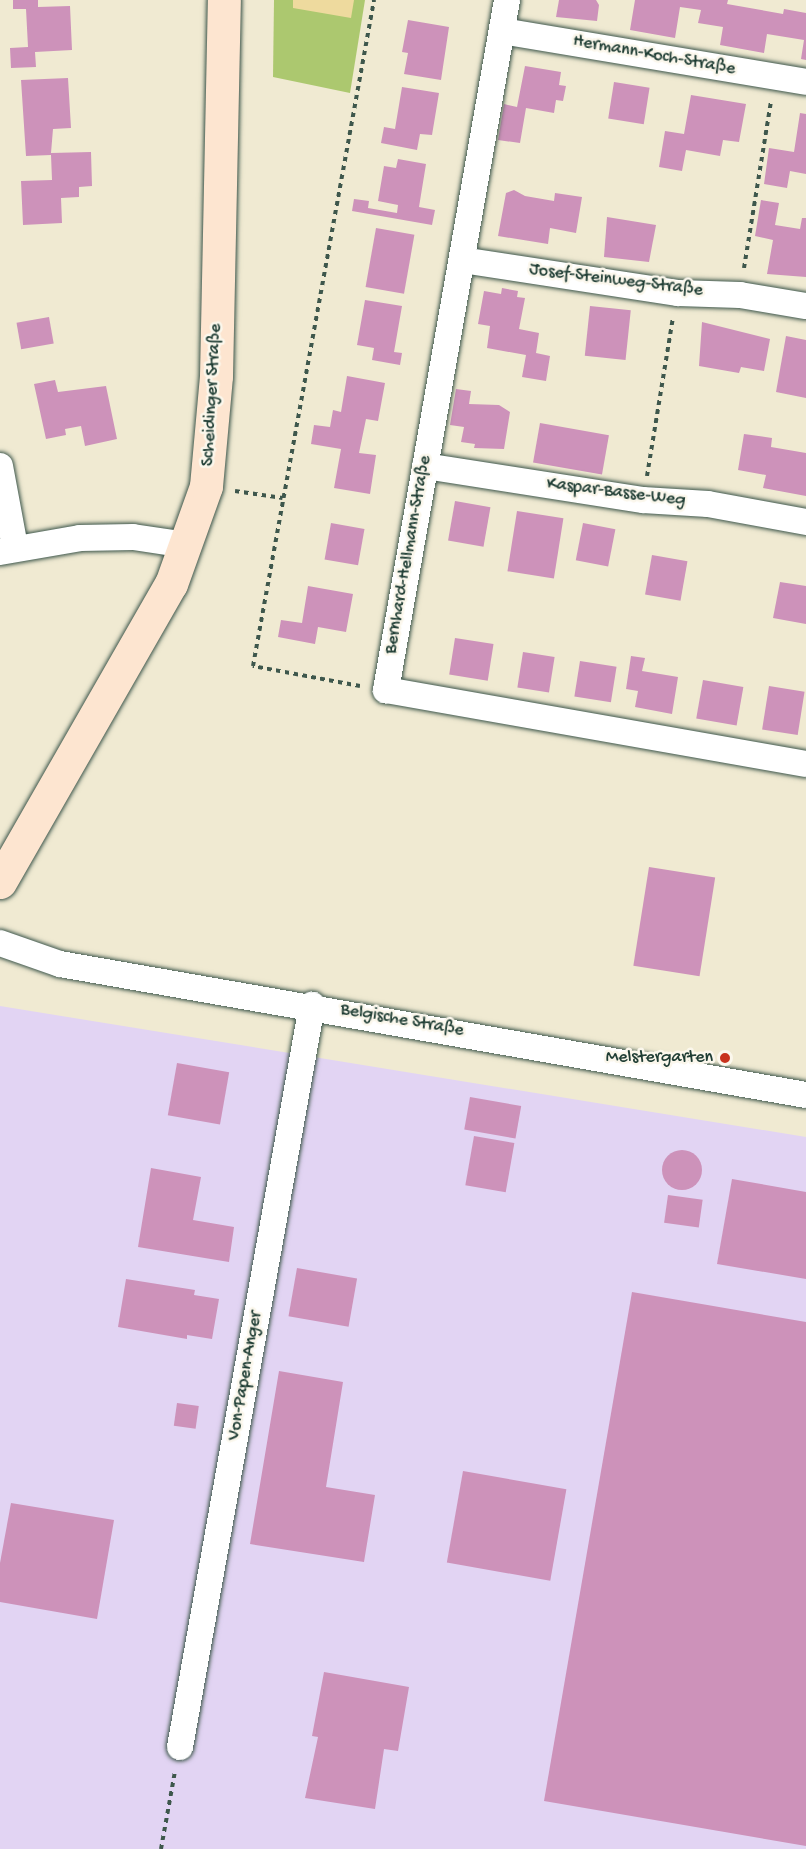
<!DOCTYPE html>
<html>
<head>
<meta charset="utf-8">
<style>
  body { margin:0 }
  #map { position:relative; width:806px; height:1849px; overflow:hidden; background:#f0ead2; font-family:"Gochi Hand",sans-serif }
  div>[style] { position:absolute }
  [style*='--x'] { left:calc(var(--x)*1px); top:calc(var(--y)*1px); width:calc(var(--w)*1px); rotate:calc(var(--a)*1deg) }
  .built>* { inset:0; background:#e2d4f3 }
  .green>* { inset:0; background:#acc86f }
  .sand>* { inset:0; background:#eeda9e }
  .building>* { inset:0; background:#cd92ba; transform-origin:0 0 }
  .round { border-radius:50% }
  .path>* { height:4px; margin-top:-2px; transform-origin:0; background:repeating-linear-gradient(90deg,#3e574c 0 4.5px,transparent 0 9px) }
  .roads { filter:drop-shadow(0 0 2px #3e574c) drop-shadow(0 0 2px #3e574c) }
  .minor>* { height:26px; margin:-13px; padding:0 13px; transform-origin:13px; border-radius:13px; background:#fff }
  .secondary>* { height:33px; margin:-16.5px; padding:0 16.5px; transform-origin:16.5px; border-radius:16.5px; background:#fde5d0 }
  .dots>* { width:16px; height:16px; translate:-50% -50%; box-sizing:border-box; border:3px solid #fbf7ec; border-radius:50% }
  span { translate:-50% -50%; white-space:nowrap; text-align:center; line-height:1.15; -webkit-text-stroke:5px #fbf7ec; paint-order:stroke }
  .street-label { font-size:18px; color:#1f3d34 }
  .poi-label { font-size:18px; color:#1f3d34 }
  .right { translate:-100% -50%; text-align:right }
</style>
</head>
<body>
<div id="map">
  <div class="built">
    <i style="clip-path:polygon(0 1006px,806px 1137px,806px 1849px,0 1849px)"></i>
  </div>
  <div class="green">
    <i style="clip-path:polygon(274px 0,365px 0,350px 93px,273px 77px)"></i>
  </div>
  <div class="sand">
    <i style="clip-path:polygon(293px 0,354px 0,351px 18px,293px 8px)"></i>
  </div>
  <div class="building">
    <i style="clip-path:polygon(13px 0,38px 0,38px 7px,70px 6px,72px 50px,35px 52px,36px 67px,11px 68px,10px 48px,28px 47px,26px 9px,13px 9px)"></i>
    <i style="clip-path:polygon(559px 0,596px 0,599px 5px,597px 21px,556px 17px)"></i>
    <i style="clip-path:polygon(635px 0,728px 0,727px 4px,783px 14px,784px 9px,806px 13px,806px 60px,801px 59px,804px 40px,767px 34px,764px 53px,720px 45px,723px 27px,698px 23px,701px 10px,680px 7px,675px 38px,630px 30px)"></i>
    <i style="clip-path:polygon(408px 20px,449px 27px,441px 80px,404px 74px,408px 53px,402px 52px)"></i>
    <i style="clip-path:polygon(525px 66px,561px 72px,559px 85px,566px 86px,563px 101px,556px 100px,554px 113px,526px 108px,520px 143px,498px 140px,504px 104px,517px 107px)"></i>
    <i style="clip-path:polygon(68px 78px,71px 128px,53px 129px,51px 153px,91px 152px,92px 186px,79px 187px,79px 197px,61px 198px,62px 223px,23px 225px,21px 181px,52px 180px,51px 155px,26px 156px,21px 80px)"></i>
    <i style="left:614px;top:82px;width:36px;height:37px;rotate:9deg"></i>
    <i style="clip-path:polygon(402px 87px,439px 93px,432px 135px,420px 134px,417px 150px,381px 143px,384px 127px,395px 129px)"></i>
    <i style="clip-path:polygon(691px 95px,746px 104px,739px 142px,723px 140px,720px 156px,686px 150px,682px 171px,659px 167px,665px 131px,684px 134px)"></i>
    <i style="clip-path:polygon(800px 113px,806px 114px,806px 174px,790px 171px,787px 188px,764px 184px,769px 148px,794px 152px)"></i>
    <i style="clip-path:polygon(398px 159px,426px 164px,419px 207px,435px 210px,432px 225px,352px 211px,354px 199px,369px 201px,368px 208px,397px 213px,398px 205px,378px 201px,384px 166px,396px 168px)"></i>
    <i style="clip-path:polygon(514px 190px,525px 196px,554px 201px,555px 193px,582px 197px,576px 233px,550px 228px,548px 244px,498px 236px,506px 193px)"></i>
    <i style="clip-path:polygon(761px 200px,779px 203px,775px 225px,800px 229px,802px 218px,806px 218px,806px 277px,767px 274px,773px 240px,755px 236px)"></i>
    <i style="clip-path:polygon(607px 217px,656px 225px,649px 262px,604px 257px)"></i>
    <i style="left:376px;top:228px;width:39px;height:60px;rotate:10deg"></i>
    <i style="clip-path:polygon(502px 288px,518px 291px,517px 297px,525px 298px,519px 329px,539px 333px,536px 353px,550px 356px,546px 381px,522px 377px,526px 355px,487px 348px,490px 326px,478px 324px,484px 291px,501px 294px)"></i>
    <i style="clip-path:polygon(365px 300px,402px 306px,394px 352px,402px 353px,400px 365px,372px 360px,374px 348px,357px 345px)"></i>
    <i style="left:590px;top:306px;width:41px;height:50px;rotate:6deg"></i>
    <i style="left:49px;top:317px;width:27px;height:33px;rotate:80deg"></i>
    <i style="clip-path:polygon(702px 322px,770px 339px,764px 371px,741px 367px,739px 373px,699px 366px)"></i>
    <i style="clip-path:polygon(786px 336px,806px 340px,806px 398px,776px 392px)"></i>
    <i style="clip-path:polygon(347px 376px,385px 383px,378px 421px,366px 419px,359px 453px,376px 455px,370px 494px,334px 488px,341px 449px,311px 444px,314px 425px,330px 427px,333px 410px,341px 412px)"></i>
    <i style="clip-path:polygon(55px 380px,58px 392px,106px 386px,117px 439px,85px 446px,81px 426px,65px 429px,66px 435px,46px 439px,34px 384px)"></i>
    <i style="clip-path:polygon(456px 389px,471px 391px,469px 404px,499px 405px,510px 412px,504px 449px,474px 448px,475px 444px,461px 442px,464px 427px,450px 425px)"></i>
    <i style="left:540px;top:423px;width:70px;height:40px;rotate:10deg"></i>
    <i style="clip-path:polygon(744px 434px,772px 438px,771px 447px,806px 453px,806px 496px,763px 488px,766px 475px,738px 470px)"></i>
    <i style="left:455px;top:501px;width:36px;height:40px;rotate:10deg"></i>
    <i style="left:517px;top:511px;width:47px;height:61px;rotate:9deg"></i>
    <i style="left:331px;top:523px;width:34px;height:37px;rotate:10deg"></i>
    <i style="left:583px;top:523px;width:33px;height:38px;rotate:11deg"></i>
    <i style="left:652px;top:555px;width:36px;height:40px;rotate:10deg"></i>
    <i style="clip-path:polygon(780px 582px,806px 586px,806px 624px,773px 618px)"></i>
    <i style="clip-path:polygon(308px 586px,353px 594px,346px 632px,318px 627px,315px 644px,278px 637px,281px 620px,302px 623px)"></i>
    <i style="left:455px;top:638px;width:39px;height:37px;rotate:9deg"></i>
    <i style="left:523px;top:652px;width:32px;height:36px;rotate:9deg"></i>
    <i style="clip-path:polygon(631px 656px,645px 658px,642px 671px,678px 677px,672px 714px,635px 707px,638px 691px,626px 689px)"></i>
    <i style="left:580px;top:661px;width:37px;height:36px;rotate:9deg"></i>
    <i style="left:703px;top:680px;width:41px;height:39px;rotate:10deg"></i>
    <i style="left:769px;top:686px;width:36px;height:44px;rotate:9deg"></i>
    <i style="left:649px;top:867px;width:67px;height:100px;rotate:9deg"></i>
    <i style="left:177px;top:1063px;width:53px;height:53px;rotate:10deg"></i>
    <i style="left:470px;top:1097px;width:52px;height:33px;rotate:10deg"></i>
    <i style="left:474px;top:1136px;width:41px;height:50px;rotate:10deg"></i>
    <i class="round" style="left:662px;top:1150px;width:40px;height:40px"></i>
    <i style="clip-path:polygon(151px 1168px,201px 1177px,193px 1220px,234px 1227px,229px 1262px,138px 1247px)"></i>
    <i style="clip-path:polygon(732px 1179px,806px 1192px,806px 1279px,717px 1264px)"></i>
    <i style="left:668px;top:1195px;width:35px;height:28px;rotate:8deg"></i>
    <i style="left:297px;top:1268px;width:61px;height:49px;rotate:10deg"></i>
    <i style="clip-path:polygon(126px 1279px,195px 1290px,194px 1295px,219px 1299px,212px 1339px,187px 1335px,187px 1339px,118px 1327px)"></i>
    <i style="clip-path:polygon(632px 1292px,806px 1322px,806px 1846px,544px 1801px)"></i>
    <i style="clip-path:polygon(279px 1371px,343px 1382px,326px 1487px,375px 1495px,364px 1562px,250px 1544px)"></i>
    <i style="left:177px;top:1403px;width:22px;height:23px;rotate:8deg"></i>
    <i style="left:463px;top:1471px;width:105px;height:93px;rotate:10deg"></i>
    <i style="clip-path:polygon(11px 1503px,114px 1520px,97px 1619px,0 1602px,0 1563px)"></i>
    <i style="clip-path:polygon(324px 1672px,409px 1687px,398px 1751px,384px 1749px,375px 1809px,305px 1798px,318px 1737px,312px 1736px)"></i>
  </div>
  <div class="path">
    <i style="--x:744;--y:268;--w:169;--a:-80.8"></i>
    <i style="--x:647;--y:476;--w:161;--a:-80.7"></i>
    <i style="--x:235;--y:491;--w:48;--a:8.5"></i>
    <i style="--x:360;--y:686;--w:109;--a:-169.4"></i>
    <i style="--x:253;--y:666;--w:677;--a:-79.7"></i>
    <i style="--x:161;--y:1849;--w:79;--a:-79.8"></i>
  </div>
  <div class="roads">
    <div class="minor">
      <i style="--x:507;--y:0;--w:701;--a:99.95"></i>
      <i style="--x:386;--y:690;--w:426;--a:10"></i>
      <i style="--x:502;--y:31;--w:308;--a:9.5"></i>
      <i style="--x:462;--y:260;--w:219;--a:8.7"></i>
      <i style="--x:678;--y:293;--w:62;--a:1.8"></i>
      <i style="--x:740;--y:295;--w:67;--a:9.5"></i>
      <i style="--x:0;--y:466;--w:82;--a:79.5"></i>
      <i style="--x:425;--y:466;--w:221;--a:8.9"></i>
      <i style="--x:643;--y:500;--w:65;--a:3.5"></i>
      <i style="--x:708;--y:504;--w:100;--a:10.4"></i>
      <i style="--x:0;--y:552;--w:81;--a:-9.9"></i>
      <i style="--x:80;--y:538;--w:53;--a:-1.1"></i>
      <i style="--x:133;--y:537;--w:55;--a:8.4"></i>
      <i style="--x:0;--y:943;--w:64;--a:19.3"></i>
      <i style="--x:60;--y:964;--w:757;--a:9.96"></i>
      <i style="--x:180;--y:1747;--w:754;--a:-79.91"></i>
    </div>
    <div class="secondary">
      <i style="--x:0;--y:882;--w:344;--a:-60.2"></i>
      <i style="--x:171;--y:584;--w:104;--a:-70.3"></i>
      <i style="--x:206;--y:486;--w:110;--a:-84.8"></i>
      <i style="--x:216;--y:376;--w:376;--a:-88.8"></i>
    </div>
  </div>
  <div class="dots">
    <i style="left:725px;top:1058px;background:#c8321e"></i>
  </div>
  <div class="street-label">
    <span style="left:654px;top:56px;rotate:10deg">Hermann-Koch-Straße</span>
    <span style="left:616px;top:281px;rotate:7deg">Josef-Steinweg-Straße</span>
    <span style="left:213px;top:395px;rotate:-87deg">Scheidinger Straße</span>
    <span style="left:616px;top:493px;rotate:7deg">Kaspar-Basse-Weg</span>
    <span style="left:409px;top:555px;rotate:-80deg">Bernhard-Hellmann-Straße</span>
    <span style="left:402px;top:1021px;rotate:10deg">Belgische Straße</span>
    <span style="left:246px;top:1376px;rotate:-80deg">Von-Papen-Anger</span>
  </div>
  <div class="poi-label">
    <span class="right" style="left:713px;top:1058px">Melstergarten</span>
  </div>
</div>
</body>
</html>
